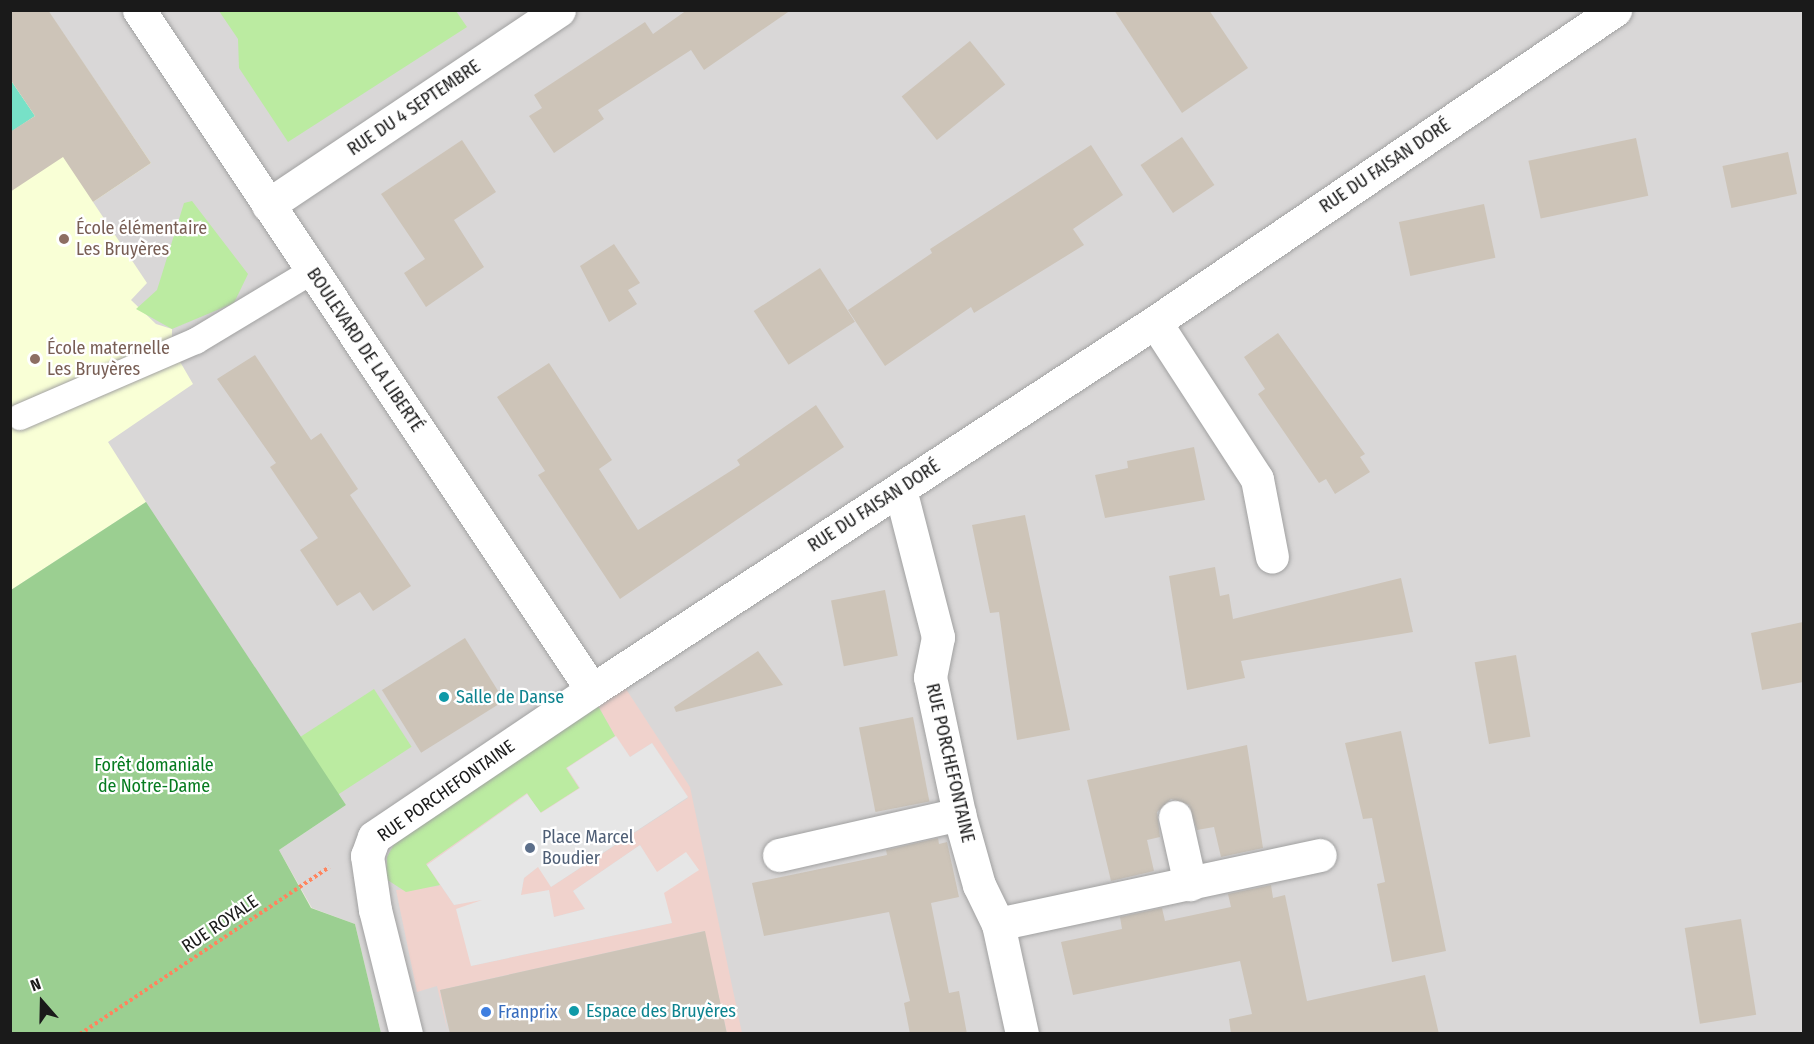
<!DOCTYPE html>
<html>
<head>
<meta charset="utf-8">
<style>
  body { margin:0 }
  #map { position:relative; width:1814px; height:1044px; overflow:hidden; background:#edeadf; font-family:"Fira Sans Condensed",sans-serif }
  div>[style] { position:absolute }
  [style*='--x'] { left:calc(var(--x)*1px); top:calc(var(--y)*1px); width:calc(var(--w)*1px); rotate:calc(var(--a)*1deg) }
  .residential>* { inset:0; background:#d9d7d7 }
  .commercial>* { inset:0; background:#f0d2cc }
  .education>* { inset:0; background:#f9ffd6 }
  .grass>* { inset:0; background:#bbeba1; transform-origin:0 0 }
  .forest>* { inset:0; background:#9bcf91 }
  .pitch>* { inset:0; background:#77e1c7 }
  .parking>* { inset:0; background:#e6e6e6 }
  .building>* { inset:0; background:#cdc4b8; transform-origin:0 0 }
  .path>* { height:4px; margin-top:-2px; transform-origin:0; background:repeating-linear-gradient(90deg,#ff845e 0 3px,transparent 0 6px) }
  .roads { filter:drop-shadow(0 0 2px #a1a1a1) drop-shadow(0 0 2px #a1a1a1) }
  .service>* { height:26px; margin:-13px; padding:0 13px; transform-origin:13px; border-radius:13px; background:#fff }
  .minor>* { height:33px; margin:-16.5px; padding:0 16.5px; transform-origin:16.5px; border-radius:16.5px; background:#fff }
  .tertiary>* { height:33px; margin:-16.5px; padding:0 16.5px; transform-origin:16.5px; border-radius:16.5px; background:#fff }
  .dots>* { width:16px; height:16px; translate:-50% -50%; box-sizing:border-box; border:3px solid #fff; border-radius:50% }
  span { translate:-50% -50%; white-space:nowrap; text-align:center; line-height:1.15; -webkit-text-stroke:4.5px #fff; paint-order:stroke }
  .street-label { font-size:18px; color:#1a1a1a }
  .education-label { font-size:18px; color:#785e54 }
  .left { translate:0 -50%; text-align:left }
  .culture-label { font-size:18px; color:#0d838f }
  .park-label { font-size:18px; color:#067b1f }
  .service-label { font-size:18px; color:#4e5e75 }
  .shop-label { font-size:18px; color:#366cbe }
  .frame { position:absolute; inset:0; border:12px solid #1a1a1a; pointer-events:none }
  .north { position:absolute; left:12px; top:972px; width:60px; height:60px; -webkit-text-stroke:4px #fff; paint-order:stroke; rotate:340deg; font-size:16px; font-weight:700; line-height:24px; text-align:center; color:#1a1a1a }
  .north::after { content:''; display:block; margin:auto; width:21px; height:27px; background:#1a1a1a; clip-path:polygon(50% 0,100% 100%,50% 72%,0 100%) }
</style>
</head>
<body>
<div id="map">
  <div class="residential">
    <i style="clip-path:polygon(11px 11px,1803px 11px,1803px 1033px,381px 1033px,355px 924px,312px 908px,279px 850px,346px 805px,145px 502px,11px 590px)"></i>
  </div>
  <div class="commercial">
    <i style="clip-path:polygon(evenodd,624px 686px,690px 787px,742px 1033px,727px 1033px,704px 931px,440px 990px,448px 1033px,437px 986px,417px 992px,396px 890px,439px 886px,426px 864px,527px 793px,579px 788px,566px 768px,615px 736px,597px 704px,624px 686px,616px 737px,630px 757px,652px 743px,688px 798px,551px 887px,539px 866px,524px 878px,521px 895px,554px 917px,585px 909px,573px 891px,640px 845px,656px 873px,672px 923px,471px 966px,482px 899px,454px 905px,427px 865px,527px 794px,541px 813px,580px 788px,567px 768px,616px 737px)"></i>
  </div>
  <div class="education">
    <i style="clip-path:polygon(11px 11px,48px 11px,151px 163px,93px 202px,147px 283px,131px 300px,156px 324px,172px 329px,172px 348px,193px 384px,108px 442px,146px 502px,11px 590px)"></i>
  </div>
  <div class="grass">
    <i style="clip-path:polygon(219px 11px,456px 11px,467px 27px,288px 142px,239px 68px,238px 39px)"></i>
    <i style="clip-path:polygon(192px 201px,248px 274px,234px 303px,172px 329px,136px 309px,157px 290px,184px 203px)"></i>
    <i style="left:374px;top:689px;width:69px;height:88px;rotate:57deg"></i>
    <i style="clip-path:polygon(597px 704px,615px 736px,566px 768px,579px 788px,540px 813px,527px 793px,426px 864px,440px 885px,406px 892px,386px 879px,387px 857px,399px 835px)"></i>
  </div>
  <div class="forest">
    <i style="clip-path:polygon(146px 502px,346px 805px,279px 850px,311px 908px,355px 924px,381px 1033px,11px 1033px,11px 590px)"></i>
  </div>
  <div class="pitch">
    <i style="clip-path:polygon(10px 79px,35px 116px,11px 132px,10px 132px)"></i>
  </div>
  <div class="parking">
    <i style="clip-path:polygon(616px 736px,630px 757px,652px 743px,688px 797px,551px 887px,538px 867px,524px 878px,521px 895px,549px 890px,554px 917px,585px 909px,573px 891px,640px 845px,657px 872px,686px 852px,699px 870px,664px 893px,672px 923px,471px 966px,456px 909px,482px 900px,454px 905px,427px 865px,527px 794px,541px 813px,580px 788px,567px 768px)"></i>
  </div>
  <div class="building">
    <i style="clip-path:polygon(10px 10px,48px 10px,151px 163px,93px 202px,63px 157px,10px 192px,10px 132px,35px 116px,10px 79px)"></i>
    <i style="clip-path:polygon(687px 10px,791px 10px,704px 70px,691px 50px,598px 110px,604px 119px,554px 153px,529px 116px,542px 108px,534px 95px,645px 22px,653px 34px)"></i>
    <i style="clip-path:polygon(1114px 10px,1209px 10px,1248px 68px,1182px 113px)"></i>
    <i style="left:970px;top:41px;width:56px;height:88px;rotate:51deg"></i>
    <i style="left:1182px;top:137px;width:58px;height:50px;rotate:56deg"></i>
    <i style="left:1636px;top:138px;width:59px;height:110px;rotate:78deg"></i>
    <i style="clip-path:polygon(462px 140px,496px 192px,454px 220px,484px 267px,426px 307px,404px 273px,425px 259px,381px 194px)"></i>
    <i style="clip-path:polygon(1091px 145px,1123px 195px,1073px 229px,1084px 245px,974px 313px,971px 307px,885px 366px,848px 310px,932px 253px,930px 249px)"></i>
    <i style="left:1788px;top:152px;width:43px;height:67px;rotate:78deg"></i>
    <i style="left:1484px;top:204px;width:55px;height:87px;rotate:78deg"></i>
    <i style="clip-path:polygon(614px 244px,640px 283px,628px 290px,637px 304px,609px 322px,580px 266px)"></i>
    <i style="left:820px;top:268px;width:64px;height:79px;rotate:57deg"></i>
    <i style="clip-path:polygon(1278px 333px,1365px 454px,1360px 457px,1370px 472px,1335px 494px,1326px 479px,1319px 483px,1258px 394px,1265px 389px,1244px 357px)"></i>
    <i style="clip-path:polygon(255px 355px,311px 440px,321px 433px,358px 489px,350px 495px,411px 586px,373px 611px,360px 592px,337px 606px,300px 550px,318px 538px,270px 467px,276px 463px,217px 379px)"></i>
    <i style="clip-path:polygon(549px 363px,612px 460px,599px 469px,638px 530px,740px 465px,737px 460px,816px 405px,844px 447px,620px 599px,538px 475px,545px 471px,497px 397px)"></i>
    <i style="clip-path:polygon(1194px 447px,1205px 500px,1105px 518px,1095px 475px,1128px 468px,1127px 461px)"></i>
    <i style="clip-path:polygon(1025px 515px,1070px 730px,1017px 740px,999px 612px,990px 613px,972px 525px)"></i>
    <i style="clip-path:polygon(1215px 567px,1220px 596px,1229px 594px,1233px 619px,1401px 578px,1413px 632px,1241px 661px,1245px 678px,1187px 690px,1169px 576px)"></i>
    <i style="left:885px;top:590px;width:67px;height:55px;rotate:79deg"></i>
    <i style="clip-path:polygon(1803px 622px,1803px 682px,1762px 690px,1751px 633px)"></i>
    <i style="left:465px;top:638px;width:74px;height:98px;rotate:58deg"></i>
    <i style="clip-path:polygon(758px 651px,783px 685px,676px 712px,674px 707px)"></i>
    <i style="left:1516px;top:655px;width:83px;height:42px;rotate:80deg"></i>
    <i style="left:913px;top:717px;width:86px;height:55px;rotate:79deg"></i>
    <i style="clip-path:polygon(1401px 731px,1446px 951px,1392px 962px,1377px 884px,1385px 882px,1372px 818px,1363px 819px,1345px 743px)"></i>
    <i style="clip-path:polygon(1247px 745px,1263px 848px,1221px 857px,1214px 827px,1197px 830px,1189px 805px,1171px 799px,1157px 812px,1160px 837px,1147px 840px,1154px 871px,1111px 881px,1087px 780px)"></i>
    <i style="clip-path:polygon(938px 838px,939px 844px,947px 842px,959px 897px,931px 903px,949px 993px,959px 991px,967px 1034px,910px 1034px,904px 1003px,910px 1001px,889px 912px,764px 936px,752px 883px,887px 855px,886px 850px)"></i>
    <i style="clip-path:polygon(1271px 885px,1273px 898px,1285px 895px,1307px 1001px,1425px 975px,1439px 1034px,1231px 1034px,1229px 1019px,1252px 1014px,1240px 961px,1073px 995px,1061px 942px,1122px 929px,1120px 917px,1162px 908px,1165px 921px,1231px 907px,1228px 894px)"></i>
    <i style="left:1741px;top:919px;width:97px;height:57px;rotate:81deg"></i>
    <i style="clip-path:polygon(705px 931px,727px 1034px,450px 1034px,440px 990px)"></i>
  </div>
  <div class="path">
    <i style="--x:80;--y:1034;--w:300;--a:-33.8"></i>
  </div>
  <div class="roads">
    <div class="service">
      <i style="--x:20;--y:417;--w:192;--a:-23.4"></i>
      <i style="--x:196;--y:341;--w:135;--a:-31.1"></i>
    </div>
    <div class="minor">
      <i style="--x:268;--y:205;--w:350;--a:-33.8"></i>
      <i style="--x:1155;--y:322;--w:187;--a:57"></i>
      <i style="--x:1257;--y:479;--w:79;--a:79.1"></i>
      <i style="--x:900;--y:489;--w:153;--a:75.6"></i>
      <i style="--x:938;--y:637;--w:41;--a:101.3"></i>
      <i style="--x:930;--y:677;--w:140;--a:78"></i>
      <i style="--x:959;--y:814;--w:74;--a:74.3"></i>
      <i style="--x:979;--y:885;--w:43;--a:64"></i>
      <i style="--x:998;--y:924;--w:113;--a:77.7"></i>
      <i style="--x:1175;--y:817;--w:69;--a:77.4"></i>
      <i style="--x:779;--y:855;--w:185;--a:-12.8"></i>
      <i style="--x:998;--y:924;--w:329;--a:-12.1"></i>
      <i style="--x:406;--y:1034;--w:128;--a:-104"></i>
      <i style="--x:375;--y:910;--w:55;--a:-98.4"></i>
      <i style="--x:367;--y:856;--w:20;--a:-70"></i>
      <i style="--x:374;--y:837;--w:263;--a:-34"></i>
    </div>
    <div class="tertiary">
      <i style="--x:139;--y:10;--w:817;--a:56.33"></i>
      <i style="--x:592;--y:690;--w:673;--a:-33.17"></i>
      <i style="--x:1155;--y:322;--w:556;--a:-34.15"></i>
    </div>
  </div>
  <div class="dots">
    <i style="left:64px;top:239px;background:#8d6e63"></i>
    <i style="left:35px;top:359px;background:#8d6e63"></i>
    <i style="left:444px;top:697px;background:#0f9aa8"></i>
    <i style="left:530px;top:848px;background:#5c6f8a"></i>
    <i style="left:574px;top:1011px;background:#0f9aa8"></i>
    <i style="left:486px;top:1012px;background:#3f7fe0"></i>
  </div>
  <div class="street-label">
    <span style="left:414px;top:108px;rotate:-34deg">RUE DU 4 SEPTEMBRE</span>
    <span style="left:1385px;top:166px;rotate:-34deg">RUE DU FAISAN DORÉ</span>
    <span style="left:365px;top:350px;rotate:56deg">BOULEVARD DE LA LIBERTÉ</span>
    <span style="left:874px;top:506px;rotate:-33deg">RUE DU FAISAN DORÉ</span>
    <span style="left:950px;top:763px;rotate:77deg">RUE PORCHEFONTAINE</span>
    <span style="left:446px;top:791px;rotate:-35deg">RUE PORCHEFONTAINE</span>
    <span style="left:220px;top:924px;rotate:-34deg">RUE ROYALE</span>
  </div>
  <div class="education-label">
    <span class="left" style="left:76px;top:239px">École élémentaire<br>Les Bruyères</span>
    <span class="left" style="left:47px;top:359px">École maternelle<br>Les Bruyères</span>
  </div>
  <div class="culture-label">
    <span class="left" style="left:456px;top:697px">Salle de Danse</span>
    <span class="left" style="left:586px;top:1011px">Espace des Bruyères</span>
  </div>
  <div class="park-label">
    <span style="left:154px;top:776px">Forêt domaniale<br>de Notre-Dame</span>
  </div>
  <div class="service-label">
    <span class="left" style="left:542px;top:848px">Place Marcel<br>Boudier</span>
  </div>
  <div class="shop-label">
    <span class="left" style="left:498px;top:1012px">Franprix</span>
  </div>
  <div class="frame"></div>
  <div class="north">N</div>
</div>
</body>
</html>
